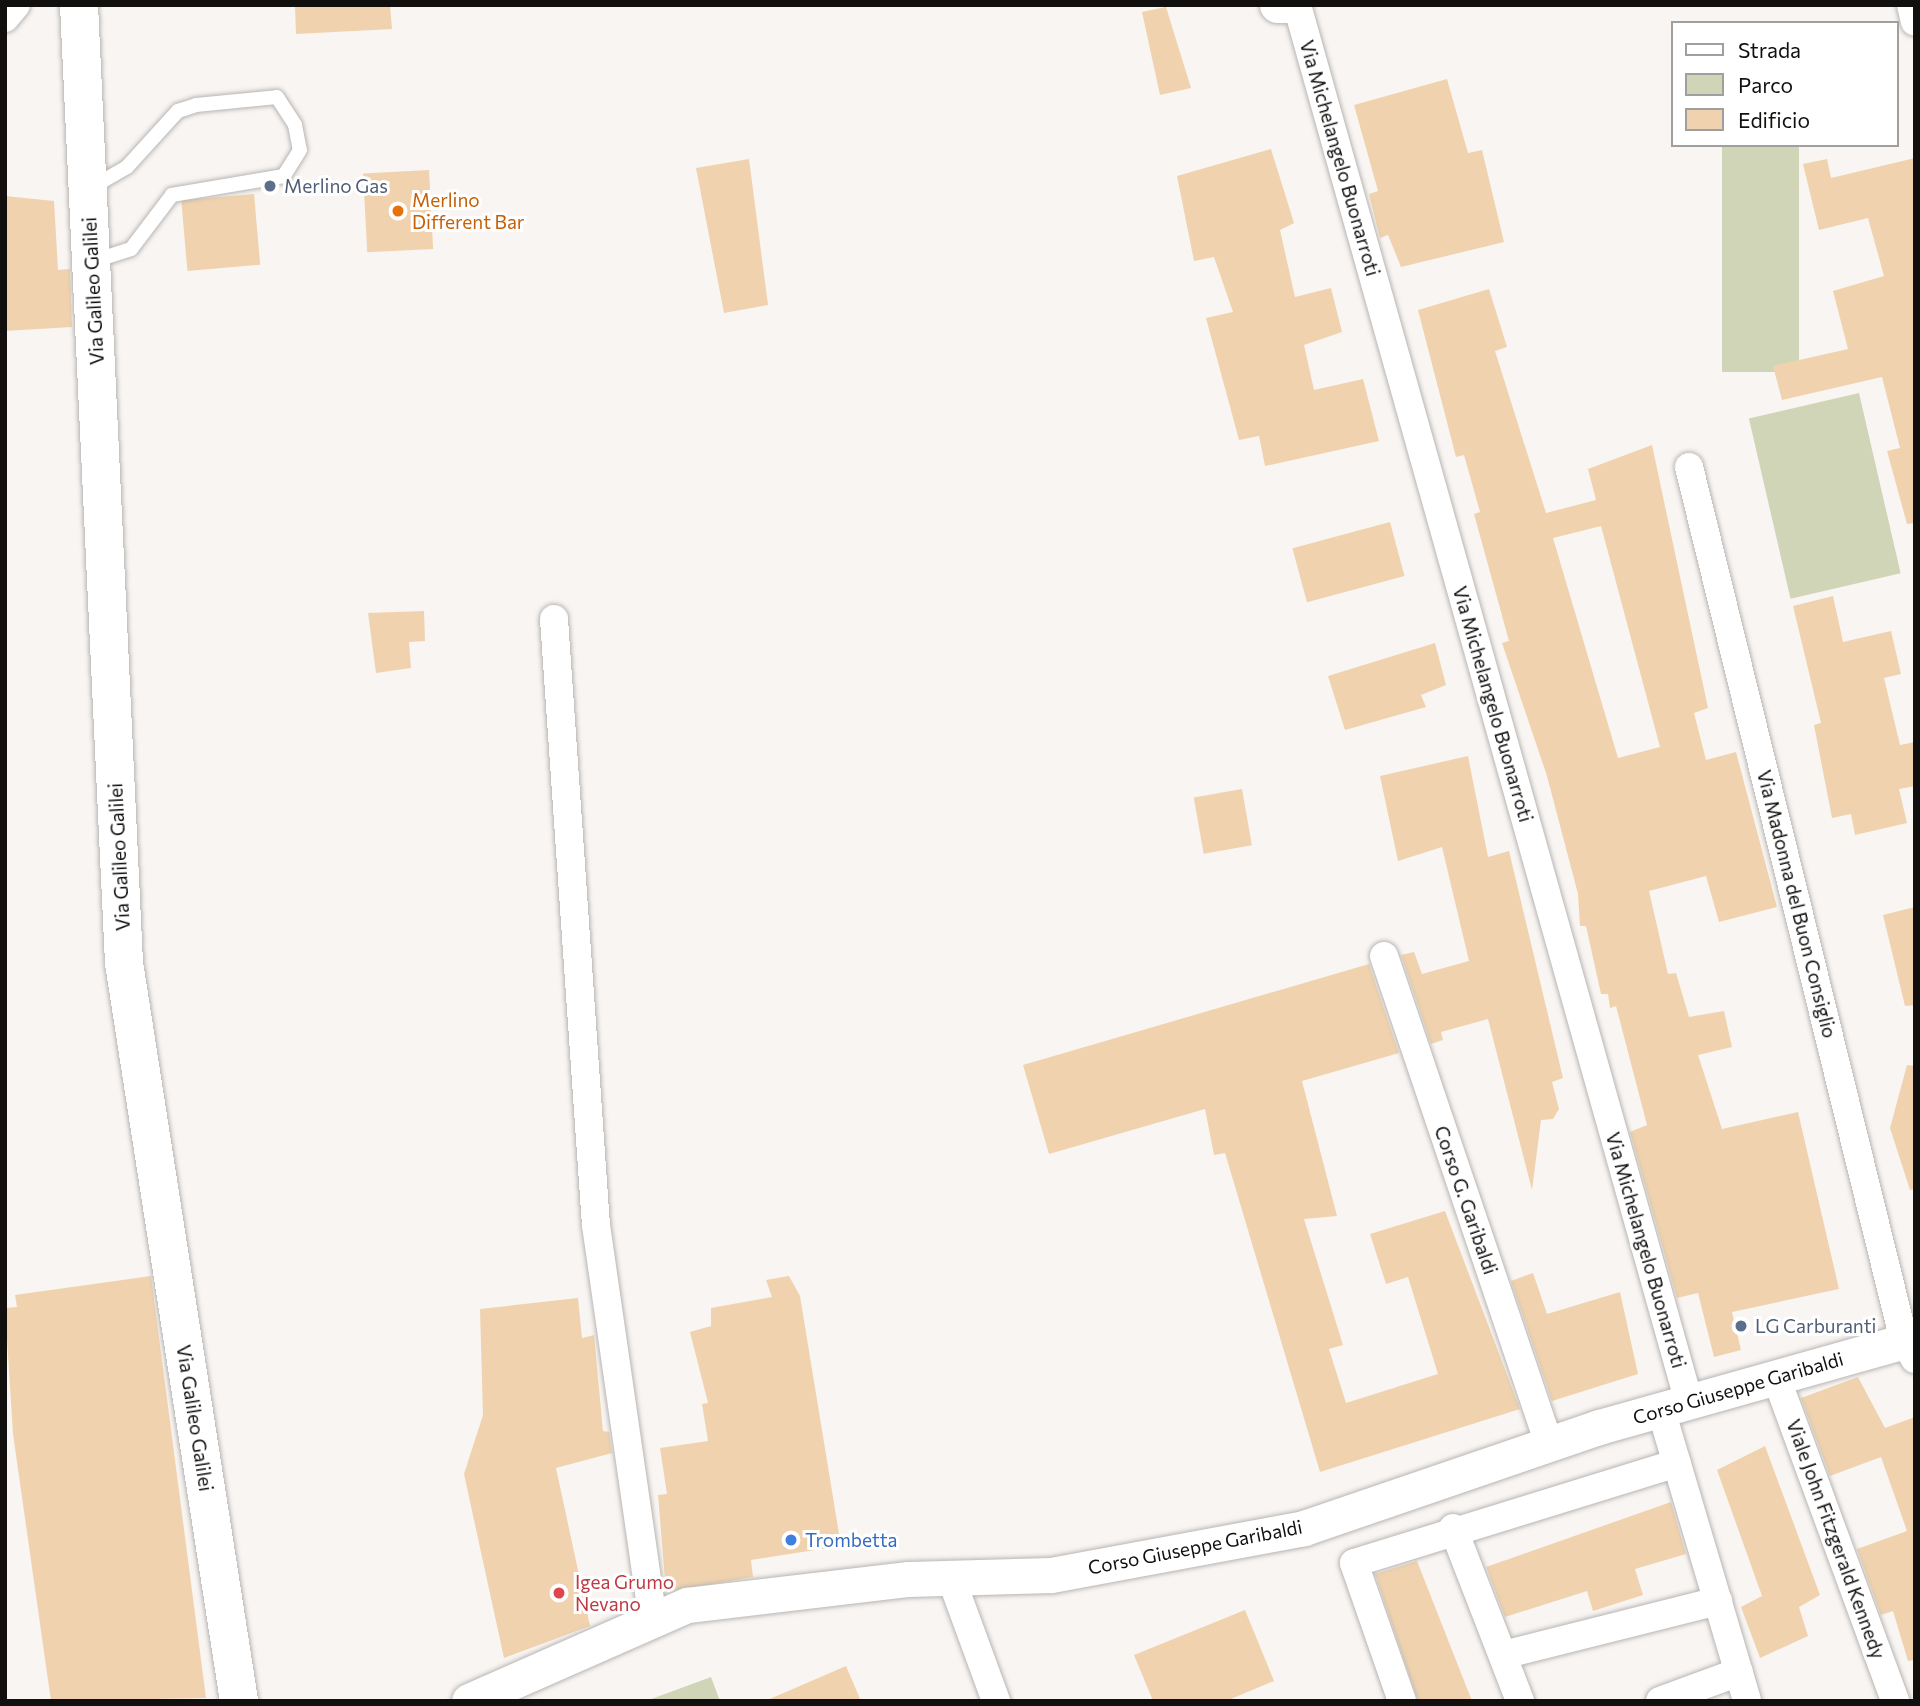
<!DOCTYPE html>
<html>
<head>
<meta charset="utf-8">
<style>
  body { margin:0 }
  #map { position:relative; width:1920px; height:1706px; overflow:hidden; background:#f8f5f2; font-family:Commissioner,sans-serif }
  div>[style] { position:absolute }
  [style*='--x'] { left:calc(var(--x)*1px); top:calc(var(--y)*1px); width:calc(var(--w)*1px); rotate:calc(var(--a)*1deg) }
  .green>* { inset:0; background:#d1d5b8; transform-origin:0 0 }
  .building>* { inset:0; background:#f0d3ae; transform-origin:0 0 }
  .roads { filter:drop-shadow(0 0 2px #b8b5b3) drop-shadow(0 0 2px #b8b5b3) }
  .service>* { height:14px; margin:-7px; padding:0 7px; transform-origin:7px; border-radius:7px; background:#fff }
  .minor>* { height:28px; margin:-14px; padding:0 14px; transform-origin:14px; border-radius:14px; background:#fff }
  .tertiary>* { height:35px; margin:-17.5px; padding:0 17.5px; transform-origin:17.5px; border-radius:17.5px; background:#fff }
  .secondary>* { height:38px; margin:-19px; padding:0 19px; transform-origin:19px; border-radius:19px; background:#fff }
  .dots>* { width:19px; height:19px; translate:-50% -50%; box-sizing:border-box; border:4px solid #fff; border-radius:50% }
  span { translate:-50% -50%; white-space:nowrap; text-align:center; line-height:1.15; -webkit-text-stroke:6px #fff; paint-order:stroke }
  .street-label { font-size:19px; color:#11100f }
  .service-label { font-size:19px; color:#4e5e75 }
  .left { translate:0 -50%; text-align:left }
  .food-label { font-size:19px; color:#c56008 }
  .shop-label { font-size:19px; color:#366cbe }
  .health-label { font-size:19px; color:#be3a42 }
  .frame { position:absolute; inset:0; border:7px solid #11100f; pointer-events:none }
  .legend { position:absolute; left:1671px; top:21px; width:228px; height:126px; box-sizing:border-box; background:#fff; border:2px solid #a09f9f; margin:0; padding:9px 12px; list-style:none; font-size:21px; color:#11100f }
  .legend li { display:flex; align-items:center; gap:14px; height:35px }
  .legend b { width:35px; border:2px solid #a09f9f }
</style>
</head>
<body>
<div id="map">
  <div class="green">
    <i style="left:1722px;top:145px;width:77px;height:227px"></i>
    <i style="left:1859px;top:393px;width:185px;height:113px;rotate:77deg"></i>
    <i style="clip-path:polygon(711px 1677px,720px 1701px,646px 1701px)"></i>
  </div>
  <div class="building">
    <i style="clip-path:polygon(295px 5px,390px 5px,392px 29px,296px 34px)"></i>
    <i style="clip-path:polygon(1166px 7px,1191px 88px,1160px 95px,1142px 12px)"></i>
    <i style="clip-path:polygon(1447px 79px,1468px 153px,1482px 150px,1504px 242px,1401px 267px,1388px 235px,1380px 238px,1369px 194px,1378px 191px,1354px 105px)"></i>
    <i style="clip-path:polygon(1271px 149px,1294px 223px,1280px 230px,1295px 297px,1331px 288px,1342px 332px,1304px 345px,1314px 390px,1363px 379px,1379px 441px,1265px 466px,1259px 436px,1239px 440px,1206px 318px,1233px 312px,1214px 257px,1194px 261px,1177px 176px)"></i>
    <i style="clip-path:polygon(1915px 158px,1915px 523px,1907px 524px,1887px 451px,1900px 448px,1882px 377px,1782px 400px,1773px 366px,1848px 349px,1833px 291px,1884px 276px,1868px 218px,1819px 230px,1803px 164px,1827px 159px,1831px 178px)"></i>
    <i style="clip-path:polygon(749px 159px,768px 305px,724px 313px,696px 168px)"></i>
    <i style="left:429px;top:170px;width:79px;height:66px;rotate:87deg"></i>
    <i style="left:254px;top:194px;width:71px;height:73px;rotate:85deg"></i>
    <i style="clip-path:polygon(5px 196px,54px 201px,58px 270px,70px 269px,72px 327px,5px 331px)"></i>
    <i style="clip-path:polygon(evenodd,1489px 289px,1507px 347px,1495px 351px,1546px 513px,1596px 500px,1588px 469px,1652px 445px,1708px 708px,1694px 713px,1706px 760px,1736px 752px,1777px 907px,1719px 922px,1706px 876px,1649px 891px,1668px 974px,1676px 973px,1689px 1017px,1724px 1011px,1732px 1047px,1698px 1055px,1722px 1129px,1798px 1112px,1839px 1289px,1732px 1312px,1741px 1350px,1714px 1357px,1698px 1293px,1677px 1298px,1630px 1132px,1647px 1125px,1616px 1006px,1610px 1008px,1608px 994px,1601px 994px,1586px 926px,1580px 926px,1578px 894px,1547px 776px,1502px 643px,1509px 641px,1474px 514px,1480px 512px,1464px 455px,1456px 457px,1418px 310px,1489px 289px,1601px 526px,1660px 747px,1618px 758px,1553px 538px,1601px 526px)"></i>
    <i style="left:1390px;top:522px;width:56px;height:101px;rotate:75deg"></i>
    <i style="clip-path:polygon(1833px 596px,1843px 642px,1891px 631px,1901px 674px,1884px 678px,1900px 745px,1915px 742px,1915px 786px,1899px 789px,1907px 823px,1855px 835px,1851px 814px,1832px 818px,1814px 725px,1821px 723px,1793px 606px)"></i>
    <i style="clip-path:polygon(424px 611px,425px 641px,409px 642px,411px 668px,376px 673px,368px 613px)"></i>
    <i style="clip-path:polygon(1435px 643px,1446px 685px,1421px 695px,1426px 707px,1345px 730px,1328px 676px)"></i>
    <i style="clip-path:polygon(1468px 756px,1488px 857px,1509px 851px,1563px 1078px,1552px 1082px,1559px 1109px,1553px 1119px,1541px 1120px,1532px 1190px,1488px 1019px,1441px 1032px,1443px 1040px,1431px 1044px,1401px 955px,1414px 952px,1422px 974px,1469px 961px,1442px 847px,1398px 861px,1380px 776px)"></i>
    <i style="left:1242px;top:789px;width:57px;height:49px;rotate:80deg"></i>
    <i style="clip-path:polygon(1915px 907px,1915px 1005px,1905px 1006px,1883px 915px)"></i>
    <i style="clip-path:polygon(1369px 964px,1399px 1053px,1302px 1081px,1337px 1216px,1304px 1219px,1343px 1345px,1329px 1349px,1346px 1403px,1438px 1374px,1408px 1277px,1386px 1284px,1370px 1234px,1445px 1211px,1520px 1409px,1320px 1472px,1225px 1153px,1214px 1155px,1205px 1109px,1049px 1154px,1023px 1065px)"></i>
    <i style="clip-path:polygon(1907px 1065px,1915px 1066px,1915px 1189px,1910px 1190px,1890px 1128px)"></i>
    <i style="clip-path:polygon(1533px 1273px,1547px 1314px,1620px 1292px,1638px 1374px,1552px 1401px,1511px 1281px)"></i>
    <i style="clip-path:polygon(151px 1276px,206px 1698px,51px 1701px,13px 1434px,5px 1308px,17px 1307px,15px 1295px)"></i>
    <i style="clip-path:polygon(789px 1276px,800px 1296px,841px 1546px,751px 1560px,753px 1577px,666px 1592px,658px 1495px,667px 1494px,660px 1448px,708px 1441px,702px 1404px,708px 1403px,690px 1332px,711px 1326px,711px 1308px,772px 1297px,766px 1280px)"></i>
    <i style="clip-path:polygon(578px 1298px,582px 1338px,594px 1335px,603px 1431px,609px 1432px,612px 1453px,556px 1468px,590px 1626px,504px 1658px,464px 1474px,483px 1415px,480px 1309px)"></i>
    <i style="clip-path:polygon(1858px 1377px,1885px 1428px,1915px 1417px,1915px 1660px,1908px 1661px,1893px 1611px,1881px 1615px,1857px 1549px,1907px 1531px,1881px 1457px,1830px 1476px,1801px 1398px)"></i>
    <i style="clip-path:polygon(1765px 1446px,1820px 1595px,1799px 1607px,1808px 1636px,1760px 1658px,1741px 1607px,1762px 1596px,1717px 1470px)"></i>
    <i style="clip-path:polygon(1671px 1502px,1686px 1554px,1635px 1569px,1643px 1595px,1593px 1611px,1587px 1591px,1505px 1617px,1486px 1567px)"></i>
    <i style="clip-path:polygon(1417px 1561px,1472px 1701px,1418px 1701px,1375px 1574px)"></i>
    <i style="clip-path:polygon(1245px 1610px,1274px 1681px,1226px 1701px,1153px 1701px,1134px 1655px)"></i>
    <i style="clip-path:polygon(846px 1666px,861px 1701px,765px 1701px)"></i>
  </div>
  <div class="roads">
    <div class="service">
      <i style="--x:89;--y:189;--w:44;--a:-30.1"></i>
      <i style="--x:127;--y:167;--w:76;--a:-47.7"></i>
      <i style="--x:178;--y:111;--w:19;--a:-18"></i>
      <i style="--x:196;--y:105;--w:81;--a:-5.6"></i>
      <i style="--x:277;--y:97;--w:33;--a:57"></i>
      <i style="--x:295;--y:125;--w:25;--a:79"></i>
      <i style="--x:300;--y:150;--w:31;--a:122"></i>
      <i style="--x:284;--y:176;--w:114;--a:170.4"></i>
      <i style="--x:172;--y:195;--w:68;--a:127.2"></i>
      <i style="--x:131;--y:249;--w:40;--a:162"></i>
    </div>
    <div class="minor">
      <i style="--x:1297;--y:5;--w:1451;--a:74.33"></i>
      <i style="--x:1911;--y:5;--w:17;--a:77"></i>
      <i style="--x:5;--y:18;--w:17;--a:-50"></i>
      <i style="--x:1689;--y:467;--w:900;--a:76.18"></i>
      <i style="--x:1904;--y:1341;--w:21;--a:59"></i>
      <i style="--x:554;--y:619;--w:607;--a:86.04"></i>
      <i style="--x:596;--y:1225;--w:399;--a:81.8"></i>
      <i style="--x:1384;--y:956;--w:515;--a:71.32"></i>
      <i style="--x:1776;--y:1377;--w:345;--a:69.8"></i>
      <i style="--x:1661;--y:1410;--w:303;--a:73.5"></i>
      <i style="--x:1453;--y:1528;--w:186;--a:68.8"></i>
      <i style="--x:951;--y:1578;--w:131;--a:69.9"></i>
      <i style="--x:1503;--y:1655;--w:222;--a:-14.1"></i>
      <i style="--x:1402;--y:1701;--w:146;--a:-109.2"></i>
      <i style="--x:1354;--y:1563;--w:338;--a:-17.2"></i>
      <i style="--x:1660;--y:1701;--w:84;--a:-20.2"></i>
    </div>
    <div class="tertiary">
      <i style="--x:1277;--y:5;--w:16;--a:0"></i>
      <i style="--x:469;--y:1701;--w:238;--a:-23.8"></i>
      <i style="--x:687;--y:1605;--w:223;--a:-6.7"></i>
      <i style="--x:908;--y:1579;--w:143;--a:-1.6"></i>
      <i style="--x:1051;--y:1575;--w:257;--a:-10.5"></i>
      <i style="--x:1304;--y:1528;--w:312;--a:-18.9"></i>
      <i style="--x:1599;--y:1427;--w:328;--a:-15.7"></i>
    </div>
    <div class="secondary">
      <i style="--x:79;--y:5;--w:959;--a:87.31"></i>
      <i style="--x:124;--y:963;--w:747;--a:81.14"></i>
    </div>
  </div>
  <div class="dots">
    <i style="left:270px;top:186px;background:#5c6f8a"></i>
    <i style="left:398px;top:211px;background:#e8710a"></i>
    <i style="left:1741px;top:1326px;background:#5c6f8a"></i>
    <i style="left:791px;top:1540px;background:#3f7fe0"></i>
    <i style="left:559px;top:1593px;background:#e0444e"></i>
  </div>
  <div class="street-label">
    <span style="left:1340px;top:158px;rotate:74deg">Via Michelangelo Buonarroti</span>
    <span style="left:93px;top:291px;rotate:-93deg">Via Galileo Galilei</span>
    <span style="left:1493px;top:704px;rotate:74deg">Via Michelangelo Buonarroti</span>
    <span style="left:119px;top:857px;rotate:-93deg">Via Galileo Galilei</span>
    <span style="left:1797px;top:904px;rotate:76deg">Via Madonna del Buon Consiglio</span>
    <span style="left:1466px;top:1200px;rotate:71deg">Corso G. Garibaldi</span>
    <span style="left:1646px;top:1250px;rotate:74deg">Via Michelangelo Buonarroti</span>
    <span style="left:1738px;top:1388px;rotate:-16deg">Corso Giuseppe Garibaldi</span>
    <span style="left:195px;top:1418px;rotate:81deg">Via Galileo Galilei</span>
    <span style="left:1836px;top:1539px;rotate:70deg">Viale John Fitzgerald Kennedy</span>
    <span style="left:1195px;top:1547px;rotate:-11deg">Corso Giuseppe Garibaldi</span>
  </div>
  <div class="service-label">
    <span class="left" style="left:284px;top:186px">Merlino Gas</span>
    <span class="left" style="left:1755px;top:1326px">LG Carburanti</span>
  </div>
  <div class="food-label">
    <span class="left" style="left:412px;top:211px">Merlino<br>Different Bar</span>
  </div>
  <div class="shop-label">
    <span class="left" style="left:805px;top:1540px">Trombetta</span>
  </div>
  <div class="health-label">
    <span class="left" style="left:575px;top:1593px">Igea Grumo<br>Nevano</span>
  </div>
  <div class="frame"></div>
  <ul class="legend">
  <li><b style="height:9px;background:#fff"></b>Strada</li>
  <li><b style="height:19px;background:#d1d5b8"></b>Parco</li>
  <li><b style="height:19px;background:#f0d3ae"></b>Edificio</li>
  </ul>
</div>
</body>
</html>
